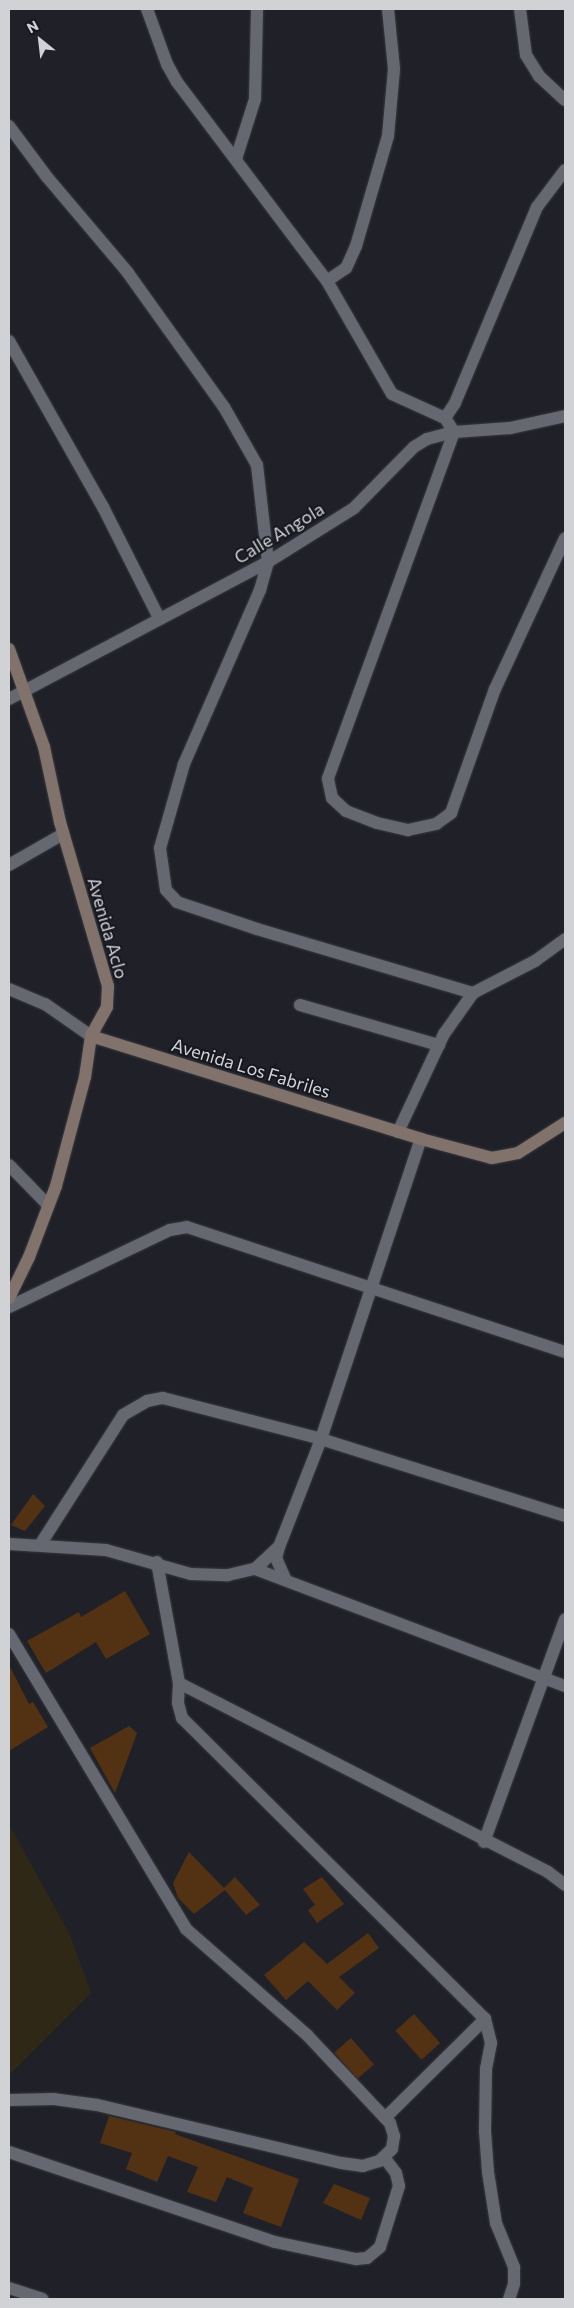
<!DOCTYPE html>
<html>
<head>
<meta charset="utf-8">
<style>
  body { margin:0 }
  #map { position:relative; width:574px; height:2308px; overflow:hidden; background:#202128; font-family:Commissioner,sans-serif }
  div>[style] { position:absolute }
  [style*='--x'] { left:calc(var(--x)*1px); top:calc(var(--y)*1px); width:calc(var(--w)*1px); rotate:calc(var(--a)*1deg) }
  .education>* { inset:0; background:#2f2817 }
  .building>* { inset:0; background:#533213; transform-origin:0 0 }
  .roads { filter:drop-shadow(0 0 1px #3a3b40) drop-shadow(0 0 1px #3a3b40) }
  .street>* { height:12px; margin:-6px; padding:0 6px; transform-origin:6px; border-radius:6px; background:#666871 }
  .secondary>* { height:12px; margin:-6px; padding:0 6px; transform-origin:6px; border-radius:6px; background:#81736b }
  span { translate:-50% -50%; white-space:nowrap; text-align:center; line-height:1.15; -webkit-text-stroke:4px #17181f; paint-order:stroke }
  .street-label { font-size:18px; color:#d1d2d6 }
  .frame { position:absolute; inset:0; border:10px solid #d1d2d6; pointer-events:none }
  .north { position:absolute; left:15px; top:15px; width:50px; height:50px; -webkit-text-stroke:4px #17181f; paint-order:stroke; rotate:331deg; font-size:14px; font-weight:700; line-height:20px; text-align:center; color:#d1d2d6 }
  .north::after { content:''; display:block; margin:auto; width:18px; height:22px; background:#d1d2d6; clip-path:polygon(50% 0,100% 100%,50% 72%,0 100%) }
</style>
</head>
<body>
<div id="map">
  <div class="education">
    <i style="clip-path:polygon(9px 1824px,70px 1935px,91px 1993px,9px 2075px)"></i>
  </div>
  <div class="building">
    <i style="clip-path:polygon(33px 1494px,45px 1506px,25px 1531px,11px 1525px)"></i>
    <i style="clip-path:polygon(125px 1591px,150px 1634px,106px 1659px,96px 1642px,46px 1673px,27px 1641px,79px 1612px,81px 1617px)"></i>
    <i style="clip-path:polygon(9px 1665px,29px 1704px,33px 1702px,48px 1727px,9px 1751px)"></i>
    <i style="clip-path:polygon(129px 1726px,137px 1733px,115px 1793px,90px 1748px)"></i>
    <i style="clip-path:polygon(189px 1852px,224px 1888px,235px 1877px,260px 1905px,246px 1915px,225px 1890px,194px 1914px,178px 1898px,173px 1883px)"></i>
    <i style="clip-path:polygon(322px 1877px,344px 1904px,317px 1923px,308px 1910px,315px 1905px,303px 1889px)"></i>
    <i style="clip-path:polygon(368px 1933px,379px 1948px,339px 1977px,355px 1993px,337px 2010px,308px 1981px,286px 2000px,264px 1975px,304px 1942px,327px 1964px)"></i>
    <i style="left:414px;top:2014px;width:39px;height:25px;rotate:48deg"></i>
    <i style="left:351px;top:2038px;width:35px;height:22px;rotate:49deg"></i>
    <i style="clip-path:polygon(109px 2116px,176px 2132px,175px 2134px,299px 2179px,281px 2227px,243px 2213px,253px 2188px,227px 2177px,216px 2202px,187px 2192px,198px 2167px,168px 2156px,157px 2182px,126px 2169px,132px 2153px,100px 2143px)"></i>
    <i style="clip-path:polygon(334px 2184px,370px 2198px,361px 2220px,323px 2203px)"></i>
  </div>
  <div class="roads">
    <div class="street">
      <i style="--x:147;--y:9;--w:59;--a:70"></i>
      <i style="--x:167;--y:64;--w:21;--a:61"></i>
      <i style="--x:177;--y:82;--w:249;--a:53"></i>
      <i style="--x:388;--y:9;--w:60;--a:84.3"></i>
      <i style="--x:394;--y:69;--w:67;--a:95.1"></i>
      <i style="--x:388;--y:136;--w:115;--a:106.2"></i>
      <i style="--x:356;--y:246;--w:24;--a:114"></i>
      <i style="--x:346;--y:268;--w:23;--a:146"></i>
      <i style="--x:327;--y:281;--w:130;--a:60.1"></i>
      <i style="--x:392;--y:394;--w:58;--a:24.4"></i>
      <i style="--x:445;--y:418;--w:17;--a:57"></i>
      <i style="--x:454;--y:432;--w:369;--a:110"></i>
      <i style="--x:328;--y:779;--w:19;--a:78"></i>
      <i style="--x:332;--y:798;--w:19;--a:43"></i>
      <i style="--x:346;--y:811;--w:33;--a:21"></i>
      <i style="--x:377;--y:823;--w:32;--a:13"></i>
      <i style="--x:408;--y:830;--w:29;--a:-12"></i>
      <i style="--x:436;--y:824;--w:19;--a:-36"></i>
      <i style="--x:451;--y:813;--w:132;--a:-70.5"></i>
      <i style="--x:495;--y:689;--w:166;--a:-65.1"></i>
      <i style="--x:520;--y:9;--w:46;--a:82.6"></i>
      <i style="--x:526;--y:55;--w:25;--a:58"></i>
      <i style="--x:539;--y:76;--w:35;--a:43"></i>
      <i style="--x:9;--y:126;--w:64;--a:53.3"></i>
      <i style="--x:47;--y:177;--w:126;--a:49.8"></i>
      <i style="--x:128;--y:273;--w:165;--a:54.4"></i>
      <i style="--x:224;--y:407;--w:67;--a:60.4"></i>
      <i style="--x:257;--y:465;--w:98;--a:83.5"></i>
      <i style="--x:268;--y:562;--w:29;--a:106"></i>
      <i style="--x:260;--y:590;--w:190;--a:113.6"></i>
      <i style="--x:184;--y:764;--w:87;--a:105.9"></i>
      <i style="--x:160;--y:848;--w:42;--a:81.9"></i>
      <i style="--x:166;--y:890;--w:16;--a:47"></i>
      <i style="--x:177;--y:902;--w:84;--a:18.6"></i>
      <i style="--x:257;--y:929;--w:225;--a:16.5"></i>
      <i style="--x:236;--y:159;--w:63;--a:-72.4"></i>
      <i style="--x:255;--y:99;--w:90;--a:-88.7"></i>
      <i style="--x:9;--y:341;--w:191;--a:60.5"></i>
      <i style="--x:103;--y:507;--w:124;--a:63.2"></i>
      <i style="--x:445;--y:418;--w:18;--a:-56"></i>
      <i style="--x:455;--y:403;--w:212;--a:-67.3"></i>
      <i style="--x:537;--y:207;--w:46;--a:-52.9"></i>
      <i style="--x:9;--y:699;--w:293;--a:-27.9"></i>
      <i style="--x:268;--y:562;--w:102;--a:-32.1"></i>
      <i style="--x:354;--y:508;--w:86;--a:-45.5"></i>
      <i style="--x:414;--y:447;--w:15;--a:-32"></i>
      <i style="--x:427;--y:439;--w:28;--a:-15"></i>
      <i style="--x:454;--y:432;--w:56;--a:-4.1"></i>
      <i style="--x:510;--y:428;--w:56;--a:-12.3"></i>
      <i style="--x:9;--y:865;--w:62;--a:-29.9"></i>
      <i style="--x:9;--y:989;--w:39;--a:23"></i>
      <i style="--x:45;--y:1004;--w:56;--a:34.8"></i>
      <i style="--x:300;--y:1005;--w:145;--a:16.1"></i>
      <i style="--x:398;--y:1132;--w:108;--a:-64.9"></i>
      <i style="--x:444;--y:1034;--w:50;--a:-54.7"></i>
      <i style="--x:473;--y:993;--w:70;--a:-27.3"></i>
      <i style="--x:535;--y:961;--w:37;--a:-36"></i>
      <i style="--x:9;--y:1165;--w:56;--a:45.7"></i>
      <i style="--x:9;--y:1307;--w:178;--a:-25.6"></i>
      <i style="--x:170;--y:1230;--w:17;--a:-10"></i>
      <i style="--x:187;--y:1227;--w:398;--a:18.3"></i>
      <i style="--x:9;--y:1544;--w:97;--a:3.5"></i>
      <i style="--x:106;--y:1550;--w:88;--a:15.8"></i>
      <i style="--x:191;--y:1574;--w:37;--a:2"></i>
      <i style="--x:228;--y:1575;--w:28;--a:-13"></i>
      <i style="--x:255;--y:1569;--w:33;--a:-43"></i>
      <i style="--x:279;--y:1547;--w:116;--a:-68.7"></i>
      <i style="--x:321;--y:1439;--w:316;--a:-71.6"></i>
      <i style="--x:40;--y:1545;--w:154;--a:-57.4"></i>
      <i style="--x:123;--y:1415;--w:28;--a:-30"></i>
      <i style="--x:147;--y:1401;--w:16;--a:-11"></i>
      <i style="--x:163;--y:1398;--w:163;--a:14.5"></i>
      <i style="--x:321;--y:1439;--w:256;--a:17.5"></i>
      <i style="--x:279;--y:1547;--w:11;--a:105"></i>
      <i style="--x:276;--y:1558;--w:24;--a:66"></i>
      <i style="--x:157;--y:1562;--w:123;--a:79.7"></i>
      <i style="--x:179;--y:1683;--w:415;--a:27.1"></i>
      <i style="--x:548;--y:1872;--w:21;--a:37"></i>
      <i style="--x:255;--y:1569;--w:331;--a:20.7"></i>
      <i style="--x:9;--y:1634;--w:344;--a:59"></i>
      <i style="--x:186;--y:1929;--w:161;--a:41.2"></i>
      <i style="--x:307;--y:2035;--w:121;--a:46.7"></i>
      <i style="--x:390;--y:2123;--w:14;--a:73"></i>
      <i style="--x:394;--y:2136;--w:13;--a:99"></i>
      <i style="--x:392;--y:2149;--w:18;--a:137"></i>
      <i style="--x:379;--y:2161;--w:17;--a:163"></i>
      <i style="--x:363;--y:2166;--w:22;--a:-172"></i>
      <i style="--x:341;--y:2163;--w:251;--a:-166.6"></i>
      <i style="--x:97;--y:2105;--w:43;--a:-172.1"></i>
      <i style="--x:54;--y:2099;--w:45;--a:178.7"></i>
      <i style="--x:179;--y:1683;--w:20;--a:93"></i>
      <i style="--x:178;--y:1703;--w:16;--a:75"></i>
      <i style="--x:182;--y:1718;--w:427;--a:44.8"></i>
      <i style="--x:485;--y:2019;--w:25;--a:76"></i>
      <i style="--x:491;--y:2043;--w:26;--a:101"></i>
      <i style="--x:486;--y:2069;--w:62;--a:90.9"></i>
      <i style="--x:485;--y:2131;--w:41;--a:85.8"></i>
      <i style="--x:488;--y:2172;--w:52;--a:81.1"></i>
      <i style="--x:496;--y:2223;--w:48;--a:67.8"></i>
      <i style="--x:514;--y:2267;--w:17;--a:90"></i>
      <i style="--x:514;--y:2284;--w:16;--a:108"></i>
      <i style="--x:484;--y:1842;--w:237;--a:-70"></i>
      <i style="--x:385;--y:2118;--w:141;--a:-44.7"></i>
      <i style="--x:9;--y:2152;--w:281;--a:18.7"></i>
      <i style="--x:275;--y:2242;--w:83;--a:11.9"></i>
      <i style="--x:356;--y:2259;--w:11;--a:-5"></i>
      <i style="--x:367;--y:2258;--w:17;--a:-40"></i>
      <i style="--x:380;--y:2247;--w:64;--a:-72.7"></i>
      <i style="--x:399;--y:2186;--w:13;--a:-103"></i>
      <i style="--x:396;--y:2173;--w:20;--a:-127"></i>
      <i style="--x:9;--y:2288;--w:35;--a:18"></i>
    </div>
    <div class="secondary">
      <i style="--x:9;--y:649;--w:104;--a:70.3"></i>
      <i style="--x:44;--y:747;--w:77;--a:78"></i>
      <i style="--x:60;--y:822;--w:171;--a:73.7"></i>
      <i style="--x:108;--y:986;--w:21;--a:93"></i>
      <i style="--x:107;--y:1007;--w:33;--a:119"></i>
      <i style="--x:91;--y:1036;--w:41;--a:98.3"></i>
      <i style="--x:85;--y:1077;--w:113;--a:104.9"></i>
      <i style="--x:56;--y:1186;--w:76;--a:110.8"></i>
      <i style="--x:29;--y:1257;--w:46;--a:116"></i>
      <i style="--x:91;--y:1036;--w:346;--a:17.3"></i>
      <i style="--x:421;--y:1139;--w:73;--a:15"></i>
      <i style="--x:492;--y:1158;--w:26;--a:-11"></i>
      <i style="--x:518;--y:1153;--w:56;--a:-32.6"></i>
    </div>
  </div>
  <div class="street-label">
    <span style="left:279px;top:533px;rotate:-31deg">Calle Angola</span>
    <span style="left:108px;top:928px;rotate:74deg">Avenida Aclo</span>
    <span style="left:251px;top:1068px;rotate:17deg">Avenida Los Fabriles</span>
  </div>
  <div class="frame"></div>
  <div class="north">N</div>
</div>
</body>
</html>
